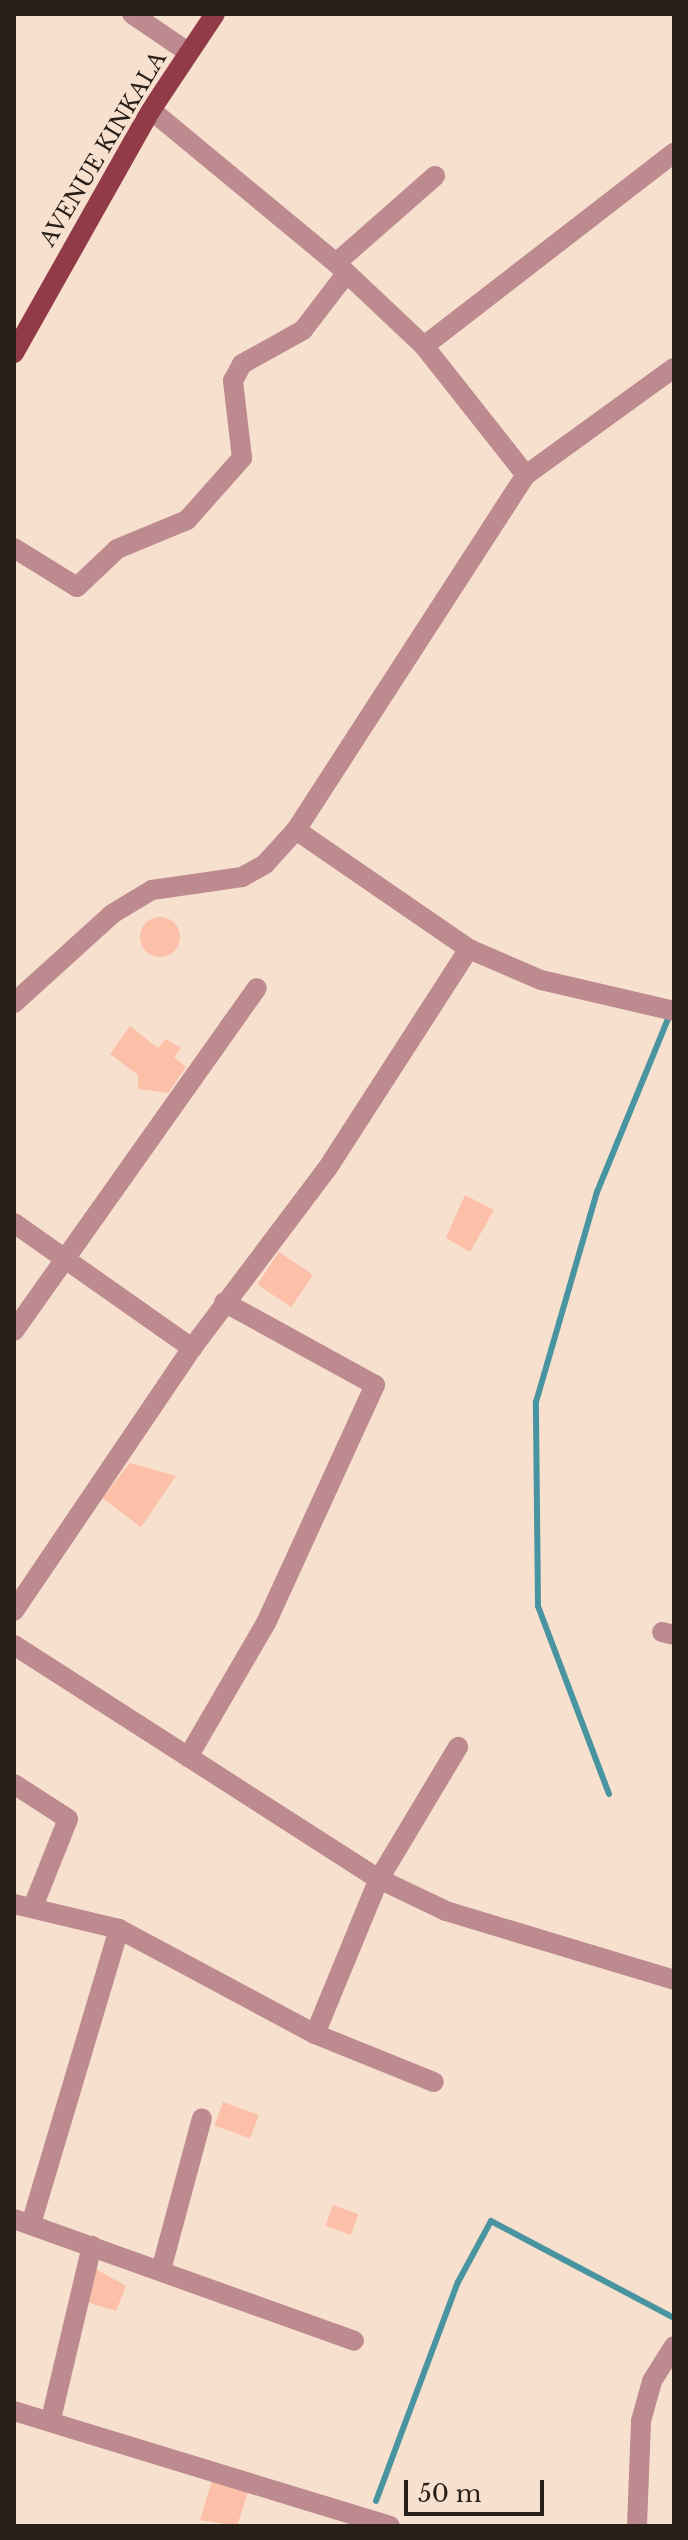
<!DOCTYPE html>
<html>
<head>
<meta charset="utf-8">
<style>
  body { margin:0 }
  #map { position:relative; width:688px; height:2540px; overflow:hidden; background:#f8e0ce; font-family:"Libre Baskerville",serif }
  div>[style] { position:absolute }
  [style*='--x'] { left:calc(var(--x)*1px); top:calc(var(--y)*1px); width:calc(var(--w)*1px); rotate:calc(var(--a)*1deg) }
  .stream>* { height:6px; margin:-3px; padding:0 3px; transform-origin:3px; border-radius:3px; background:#4994a1 }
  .building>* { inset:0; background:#fcc0a8; transform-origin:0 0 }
  .round { border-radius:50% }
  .minor>* { height:20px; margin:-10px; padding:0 10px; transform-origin:10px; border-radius:10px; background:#bc8a8f }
  .major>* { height:20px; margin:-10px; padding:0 10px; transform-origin:10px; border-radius:10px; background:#913b49 }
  span { translate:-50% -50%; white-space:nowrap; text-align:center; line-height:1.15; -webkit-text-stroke:8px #f8e0ce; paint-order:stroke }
  .street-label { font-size:22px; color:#271f18 }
  .frame { position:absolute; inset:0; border:16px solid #271f18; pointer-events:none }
  .scale { position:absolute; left:404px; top:2480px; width:140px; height:36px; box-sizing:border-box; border:4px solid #271f18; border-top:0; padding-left:10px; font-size:24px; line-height:28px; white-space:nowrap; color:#271f18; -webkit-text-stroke:6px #f8e0ce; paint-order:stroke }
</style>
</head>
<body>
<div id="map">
  <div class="stream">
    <i style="--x:609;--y:1794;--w:201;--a:-110.7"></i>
    <i style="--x:538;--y:1606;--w:204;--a:-90.6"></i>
    <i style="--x:536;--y:1402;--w:219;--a:-73.8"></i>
    <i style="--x:597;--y:1192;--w:192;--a:-67.7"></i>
    <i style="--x:376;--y:2501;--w:234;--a:-69.5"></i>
    <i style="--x:458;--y:2282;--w:69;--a:-61.6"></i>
    <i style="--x:491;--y:2221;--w:207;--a:27.9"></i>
  </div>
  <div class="building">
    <i class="round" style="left:140px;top:917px;width:40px;height:40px"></i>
    <i style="clip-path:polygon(130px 1026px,158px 1048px,166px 1039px,181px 1048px,174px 1057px,186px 1067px,168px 1093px,138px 1089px,138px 1075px,110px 1054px)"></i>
    <i style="clip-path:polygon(465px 1195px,494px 1210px,470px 1252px,446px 1238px)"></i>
    <i style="left:279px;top:1252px;width:41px;height:39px;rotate:34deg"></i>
    <i style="clip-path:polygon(130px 1463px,176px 1476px,141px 1527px,102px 1498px)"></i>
    <i style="left:223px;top:2102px;width:38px;height:25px;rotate:20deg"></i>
    <i style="left:333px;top:2205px;width:27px;height:22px;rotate:20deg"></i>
    <i style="clip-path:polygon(94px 2268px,126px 2286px,116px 2311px,83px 2301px)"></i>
    <i style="clip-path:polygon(212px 2481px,248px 2492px,237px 2526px,200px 2520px)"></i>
  </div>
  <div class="minor">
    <i style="--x:132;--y:14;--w:68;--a:34.2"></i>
    <i style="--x:151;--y:110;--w:240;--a:39.6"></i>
    <i style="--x:336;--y:263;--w:121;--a:43.3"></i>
    <i style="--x:424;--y:346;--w:164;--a:51.7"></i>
    <i style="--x:336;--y:263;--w:132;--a:-41.3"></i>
    <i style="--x:424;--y:346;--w:316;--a:-37.7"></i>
    <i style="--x:14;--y:548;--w:74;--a:31.8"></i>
    <i style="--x:77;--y:587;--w:55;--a:-43.5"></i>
    <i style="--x:117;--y:549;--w:76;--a:-22.5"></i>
    <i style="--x:187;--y:520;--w:83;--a:-48.4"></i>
    <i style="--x:242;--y:458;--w:78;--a:-96.7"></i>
    <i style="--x:233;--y:381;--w:19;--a:-62"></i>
    <i style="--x:242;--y:364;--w:70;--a:-29.1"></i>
    <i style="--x:303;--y:330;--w:71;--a:-52.5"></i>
    <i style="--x:296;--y:830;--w:210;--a:34.5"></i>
    <i style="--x:469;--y:949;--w:78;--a:23.3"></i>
    <i style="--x:541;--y:980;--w:137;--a:13.1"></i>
    <i style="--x:14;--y:1003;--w:132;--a:-42.2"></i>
    <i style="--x:112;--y:914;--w:47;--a:-31"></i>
    <i style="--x:152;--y:890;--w:91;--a:-8.2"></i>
    <i style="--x:242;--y:877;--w:26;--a:-29"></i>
    <i style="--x:265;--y:864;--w:46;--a:-47.6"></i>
    <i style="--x:296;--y:830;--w:423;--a:-57.1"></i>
    <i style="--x:526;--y:475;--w:183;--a:-35.9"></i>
    <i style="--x:14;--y:1223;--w:218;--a:35.1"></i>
    <i style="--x:14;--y:1331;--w:420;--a:-54.7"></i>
    <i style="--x:14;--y:1611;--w:318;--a:-55.9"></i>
    <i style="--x:192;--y:1348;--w:224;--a:-53"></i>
    <i style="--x:327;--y:1169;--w:262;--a:-57.2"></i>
    <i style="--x:662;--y:1632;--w:12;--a:14"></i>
    <i style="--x:14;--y:1645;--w:434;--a:32.7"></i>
    <i style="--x:379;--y:1879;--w:74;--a:25.5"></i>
    <i style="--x:446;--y:1911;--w:238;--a:16.8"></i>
    <i style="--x:188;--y:1757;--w:155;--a:-59.8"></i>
    <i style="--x:266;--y:1623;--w:262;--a:-65.4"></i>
    <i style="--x:375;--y:1385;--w:172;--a:-151.2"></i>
    <i style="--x:14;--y:1784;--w:64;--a:32.9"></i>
    <i style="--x:68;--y:1819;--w:92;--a:111.8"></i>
    <i style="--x:14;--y:1904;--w:108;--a:13.4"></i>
    <i style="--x:119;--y:1929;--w:222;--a:28.2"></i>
    <i style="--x:315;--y:2034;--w:128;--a:22"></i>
    <i style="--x:315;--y:2034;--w:168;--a:-67.6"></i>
    <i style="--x:379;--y:1879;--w:154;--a:-59.1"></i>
    <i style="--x:14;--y:2219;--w:361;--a:19.7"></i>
    <i style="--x:31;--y:2224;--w:308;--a:-73.4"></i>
    <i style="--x:161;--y:2270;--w:157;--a:-74.9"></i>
    <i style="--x:14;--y:2411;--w:393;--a:17"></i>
    <i style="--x:51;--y:2419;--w:178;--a:-76.7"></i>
    <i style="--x:637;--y:2526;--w:105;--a:-87.8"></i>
    <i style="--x:641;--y:2421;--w:41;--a:-74.6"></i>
    <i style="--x:652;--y:2381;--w:41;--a:-57.8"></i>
  </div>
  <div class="major">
    <i style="--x:14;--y:353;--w:279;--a:-60.6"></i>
    <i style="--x:151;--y:110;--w:115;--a:-56.3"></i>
  </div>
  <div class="street-label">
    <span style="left:103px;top:149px;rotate:-59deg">AVENUE KINKALA</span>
  </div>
  <div class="frame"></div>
  <div class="scale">50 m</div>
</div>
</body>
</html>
